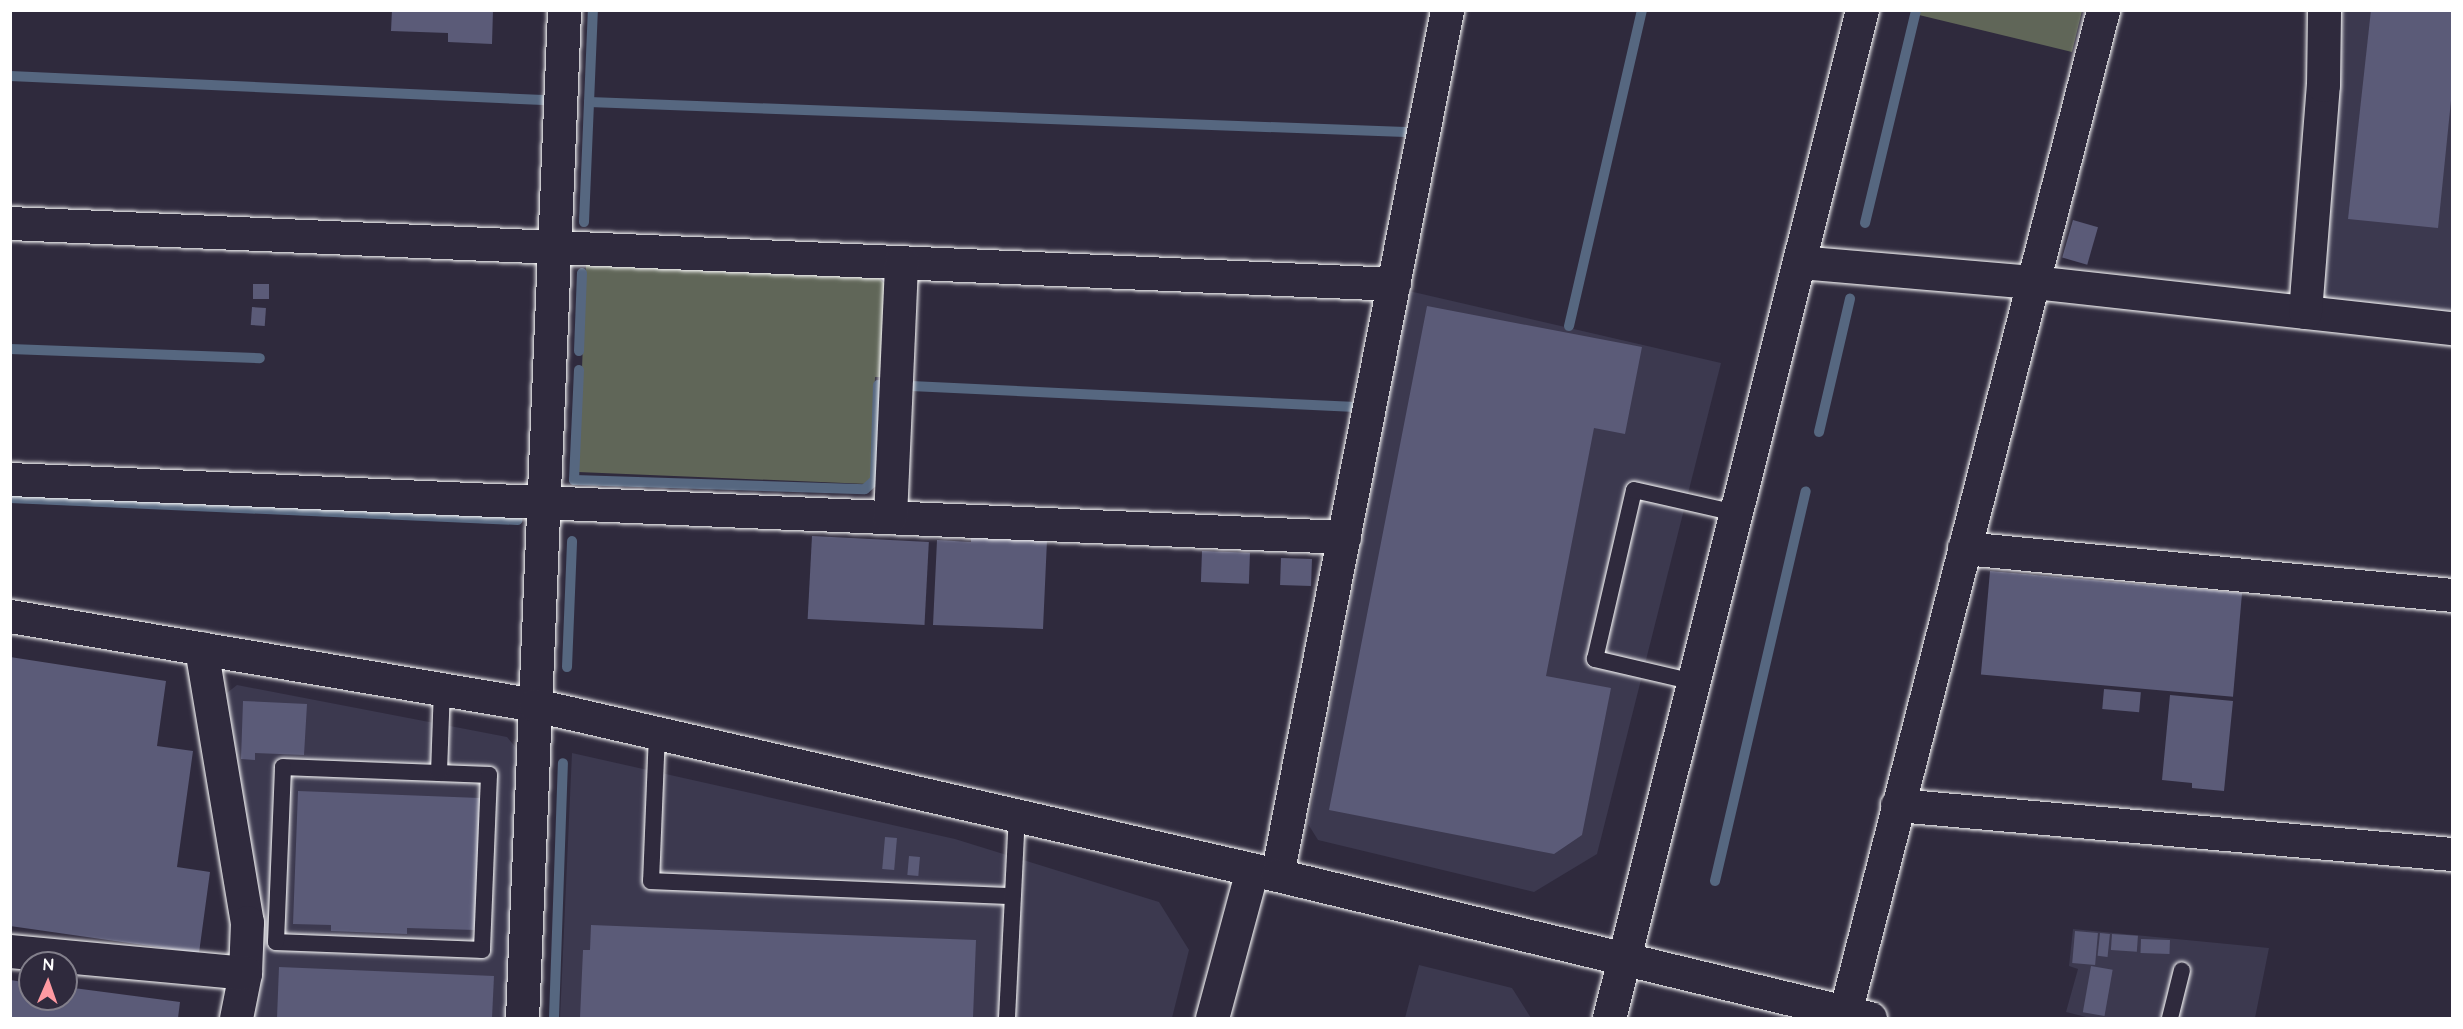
<!DOCTYPE html>
<html>
<head>
<meta charset="utf-8">
<style>
  body { margin:0 }
  #map { position:relative; width:2463px; height:1029px; overflow:hidden; background:#2f2a3d; font-family:"Architects Daughter",sans-serif }
  div>[style] { position:absolute }
  [style*='--x'] { left:calc(var(--x)*1px); top:calc(var(--y)*1px); width:calc(var(--w)*1px); rotate:calc(var(--a)*1deg) }
  .built>* { inset:0; background:#3c394f }
  .green>* { inset:0; background:#606658 }
  .stream>* { height:10px; margin:-5px; padding:0 5px; transform-origin:5px; border-radius:5px; background:#566780 }
  .building>* { inset:0; background:#5b5b78; transform-origin:0 0 }
  .roads { filter:drop-shadow(0 0 2px #fff) drop-shadow(0 0 2px #fff) }
  .lane>* { height:16px; margin:-8px; padding:0 8px; transform-origin:8px; border-radius:8px; background:#2f2a3d }
  .street>* { height:33px; margin:-16.5px; padding:0 16.5px; transform-origin:16.5px; border-radius:16.5px; background:#2f2a3d }
  .secondary>* { height:33px; margin:-16.5px; padding:0 16.5px; transform-origin:16.5px; border-radius:16.5px; background:#2f2a3d }
  span { translate:-50% -50%; white-space:nowrap; text-align:center; line-height:1.15; -webkit-text-stroke:6px #2f2a3d; paint-order:stroke }
  .frame { position:absolute; inset:0; border:12px solid #fff; pointer-events:none }
  .north { position:absolute; left:18px; top:951px; width:60px; height:60px; box-sizing:border-box; background:#2f2a3d; border:2px solid #827f8b; border-radius:50%; rotate:2deg; font-size:16px; font-weight:700; line-height:24px; text-align:center; color:#fff }
  .north::after { content:''; display:block; margin:auto; width:21px; height:27px; background:#ff9aa2; clip-path:polygon(50% 0,100% 100%,50% 72%,0 100%) }
</style>
</head>
<body>
<div id="map">
  <div class="built">
    <i style="clip-path:polygon(2334px 11px,2452px 11px,2452px 325px,2332px 312px,2317px 286px)"></i>
    <i style="clip-path:polygon(1409px 291px,1721px 363px,1597px 854px,1534px 892px,1318px 840px,1308px 824px)"></i>
    <i style="clip-path:polygon(237px 685px,507px 737px,518px 750px,507px 1018px,254px 1018px,261px 984px,258px 916px,223px 696px)"></i>
    <i style="clip-path:polygon(572px 753px,955px 839px,1159px 902px,1189px 950px,1172px 1018px,560px 1018px)"></i>
    <i style="clip-path:polygon(2073px 929px,2269px 948px,2255px 1018px,2090px 1018px,2066px 1012px,2078px 969px,2069px 966px)"></i>
    <i style="clip-path:polygon(1419px 965px,1512px 988px,1531px 1018px,1405px 1018px)"></i>
  </div>
  <div class="green">
    <i style="clip-path:polygon(1920px 11px,2082px 10px,2082px 11px,2072px 52px,1919px 15px)"></i>
    <i style="clip-path:polygon(586px 264px,876px 275px,887px 286px,883px 377px,875px 377px,871px 481px,868px 484px,578px 472px)"></i>
  </div>
  <div class="stream">
    <i style="--x:10;--y:76;--w:534;--a:2.58"></i>
    <i style="--x:589;--y:102;--w:817;--a:2.11"></i>
    <i style="--x:584;--y:222;--w:212;--a:-87.6"></i>
    <i style="--x:1865;--y:223;--w:219;--a:-76.5"></i>
    <i style="--x:1569;--y:326;--w:324;--a:-77"></i>
    <i style="--x:10;--y:349;--w:250;--a:2.1"></i>
    <i style="--x:579;--y:351;--w:78;--a:-87.8"></i>
    <i style="--x:579;--y:370;--w:110;--a:92.6"></i>
    <i style="--x:574;--y:480;--w:291;--a:1.8"></i>
    <i style="--x:865;--y:489;--w:13;--a:-42"></i>
    <i style="--x:875;--y:480;--w:95;--a:-88.2"></i>
    <i style="--x:911;--y:386;--w:440;--a:2.7"></i>
    <i style="--x:1819;--y:432;--w:137;--a:-76.9"></i>
    <i style="--x:10;--y:498;--w:508;--a:2.48"></i>
    <i style="--x:567;--y:667;--w:126;--a:-87.7"></i>
    <i style="--x:1715;--y:881;--w:400;--a:-76.9"></i>
    <i style="--x:554;--y:1018;--w:255;--a:-88"></i>
  </div>
  <div class="building">
    <i style="clip-path:polygon(392px 10px,493px 10px,492px 44px,448px 42px,448px 33px,391px 31px)"></i>
    <i style="clip-path:polygon(2371px 10px,2452px 10px,2452px 91px,2438px 228px,2348px 219px)"></i>
    <i style="left:2073px;top:220px;width:26px;height:39px;rotate:16deg"></i>
    <i style="left:253px;top:284px;width:16px;height:15px"></i>
    <i style="clip-path:polygon(1427px 306px,1642px 347px,1625px 434px,1594px 428px,1546px 676px,1611px 688px,1582px 835px,1554px 854px,1329px 810px)"></i>
    <i style="left:252px;top:307px;width:14px;height:18px;rotate:4deg"></i>
    <i style="left:812px;top:536px;width:117px;height:83px;rotate:3deg"></i>
    <i style="clip-path:polygon(971px 537px,1047px 540px,1043px 629px,933px 625px,937px 540px,971px 542px)"></i>
    <i style="left:1202px;top:551px;width:48px;height:31px;rotate:2deg"></i>
    <i style="left:1281px;top:558px;width:31px;height:27px;rotate:2deg"></i>
    <i style="left:1990px;top:571px;width:253px;height:104px;rotate:5deg"></i>
    <i style="clip-path:polygon(10px 657px,166px 681px,157px 746px,193px 751px,177px 867px,210px 872px,199px 953px,10px 926px)"></i>
    <i style="left:2104px;top:689px;width:37px;height:20px;rotate:5deg"></i>
    <i style="clip-path:polygon(2170px 695px,2233px 701px,2224px 791px,2192px 788px,2192px 783px,2162px 780px)"></i>
    <i style="clip-path:polygon(243px 701px,307px 704px,304px 755px,255px 753px,255px 760px,241px 759px)"></i>
    <i style="clip-path:polygon(298px 791px,480px 798px,475px 930px,407px 928px,407px 934px,331px 931px,331px 925px,293px 924px)"></i>
    <i style="left:885px;top:837px;width:12px;height:32px;rotate:5deg"></i>
    <i style="left:909px;top:856px;width:11px;height:19px;rotate:5deg"></i>
    <i style="clip-path:polygon(591px 925px,976px 940px,973px 1018px,580px 1018px,583px 950px,590px 950px)"></i>
    <i style="left:2075px;top:931px;width:23px;height:32px;rotate:5deg"></i>
    <i style="left:2100px;top:933px;width:10px;height:23px;rotate:6deg"></i>
    <i style="left:2112px;top:934px;width:26px;height:16px;rotate:4deg"></i>
    <i style="left:2141px;top:939px;width:29px;height:14px;rotate:2deg"></i>
    <i style="left:2091px;top:966px;width:22px;height:47px;rotate:10deg"></i>
    <i style="clip-path:polygon(279px 967px,494px 976px,492px 1018px,277px 1018px)"></i>
    <i style="clip-path:polygon(10px 980px,30px 983px,30px 999px,66px 999px,66px 987px,180px 1002px,178px 1018px,10px 1018px)"></i>
  </div>
  <div class="roads">
    <div class="lane">
      <i style="--x:1694;--y:682;--w:102;--a:-166.9"></i>
      <i style="--x:1595;--y:659;--w:173;--a:-77"></i>
      <i style="--x:1634;--y:490;--w:105;--a:12.7"></i>
      <i style="--x:657;--y:733;--w:148;--a:92.3"></i>
      <i style="--x:651;--y:881;--w:361;--a:2.4"></i>
      <i style="--x:283;--y:767;--w:206;--a:2.2"></i>
      <i style="--x:489;--y:775;--w:175;--a:92.3"></i>
      <i style="--x:482;--y:950;--w:206;--a:-177.8"></i>
      <i style="--x:276;--y:942;--w:175;--a:-87.7"></i>
      <i style="--x:439;--y:773;--w:84;--a:-88"></i>
      <i style="--x:1007;--y:1018;--w:203;--a:-87.2"></i>
      <i style="--x:2170;--y:1018;--w:49;--a:-76"></i>
    </div>
    <div class="street">
      <i style="--x:10;--y:223;--w:1385;--a:2.52"></i>
      <i style="--x:1799;--y:262;--w:235;--a:4.9"></i>
      <i style="--x:2033;--y:282;--w:422;--a:6.3"></i>
      <i style="--x:2305;--y:312;--w:228;--a:-85.5"></i>
      <i style="--x:2323;--y:85;--w:75;--a:-89.2"></i>
      <i style="--x:10;--y:479;--w:1335;--a:2.49"></i>
      <i style="--x:890;--y:517;--w:255;--a:-87.5"></i>
      <i style="--x:1964;--y:548;--w:490;--a:5.5"></i>
      <i style="--x:201;--y:648;--w:278;--a:80.5"></i>
      <i style="--x:247;--y:922;--w:51;--a:92.2"></i>
      <i style="--x:245;--y:973;--w:46;--a:101.3"></i>
      <i style="--x:1897;--y:805;--w:557;--a:5.05"></i>
      <i style="--x:1277;--y:875;--w:882;--a:-78.88"></i>
      <i style="--x:10;--y:951;--w:236;--a:5.3"></i>
      <i style="--x:1845;--y:1013;--w:1036;--a:-75.57"></i>
      <i style="--x:522;--y:1018;--w:1009;--a:-87.61"></i>
      <i style="--x:1212;--y:1018;--w:153;--a:-74.9"></i>
    </div>
    <div class="secondary">
      <i style="--x:10;--y:616;--w:532;--a:9.62"></i>
      <i style="--x:535;--y:705;--w:761;--a:12.9"></i>
      <i style="--x:1277;--y:875;--w:610;--a:13.56"></i>
      <i style="--x:1609;--y:1018;--w:1039;--a:-75.91"></i>
    </div>
  </div>
  <div class="frame"></div>
  <div class="north">N</div>
</div>
</body>
</html>
